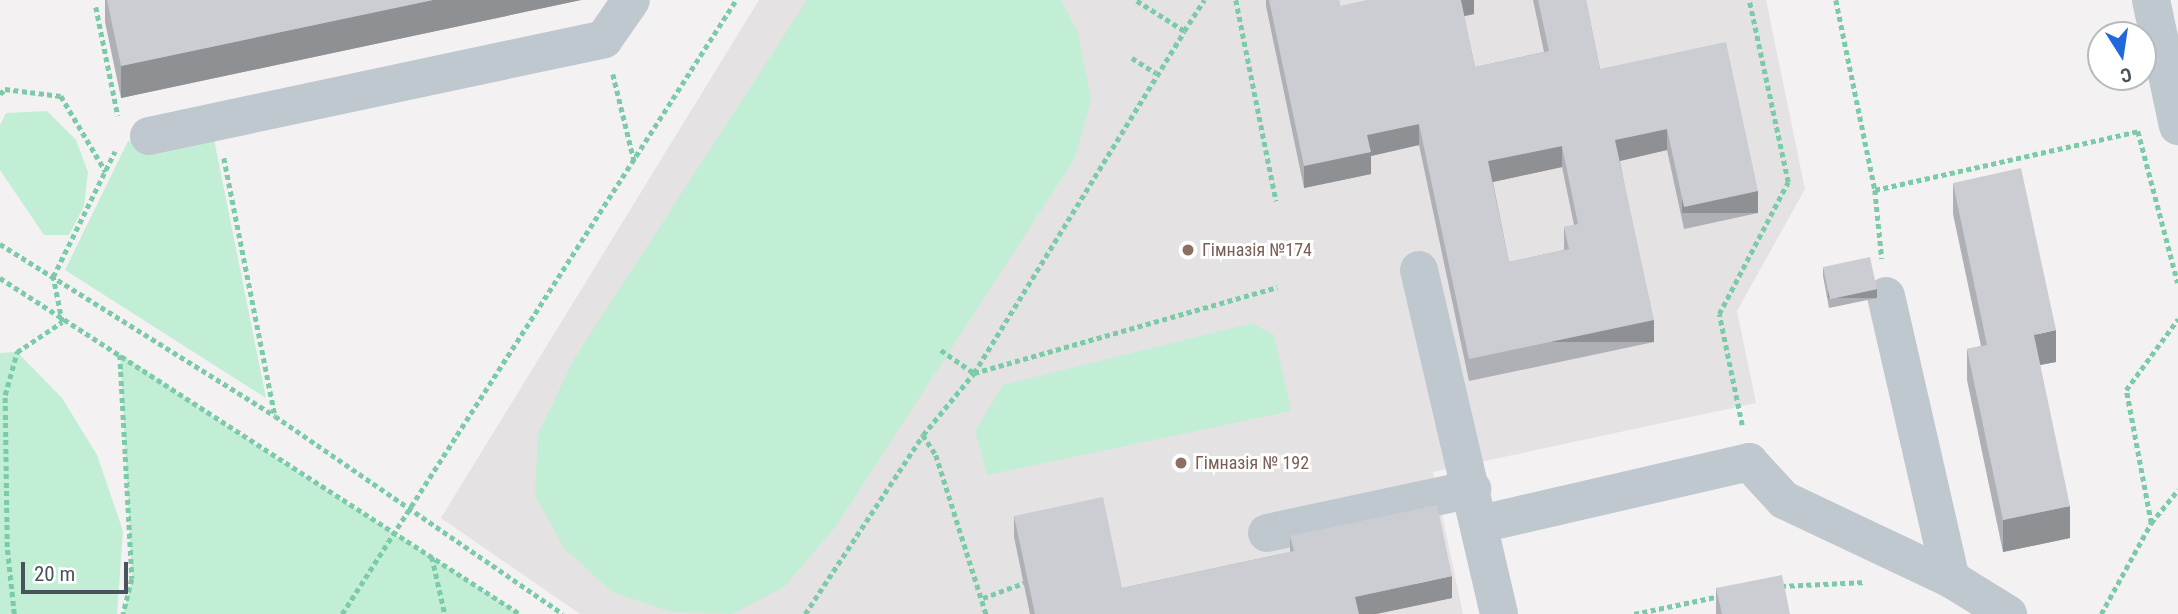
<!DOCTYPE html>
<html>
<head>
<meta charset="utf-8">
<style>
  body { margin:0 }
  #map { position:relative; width:2178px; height:614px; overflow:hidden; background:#f3f1f1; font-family:"Roboto Condensed",sans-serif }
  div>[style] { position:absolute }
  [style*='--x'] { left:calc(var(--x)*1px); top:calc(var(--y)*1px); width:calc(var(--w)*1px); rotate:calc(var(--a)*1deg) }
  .education>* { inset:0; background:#e4e2e2 }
  .green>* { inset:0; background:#c2eed5 }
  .path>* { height:4.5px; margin-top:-2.25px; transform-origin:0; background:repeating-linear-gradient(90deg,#7bcba8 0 5px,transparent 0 8.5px) }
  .minor>* { height:38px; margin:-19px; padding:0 19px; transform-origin:19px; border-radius:19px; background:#bfc7cf }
  .wall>* { inset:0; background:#afb0b5 }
  .shaded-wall>* { inset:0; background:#8e9094; transform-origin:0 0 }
  .building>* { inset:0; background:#cbcdd3; transform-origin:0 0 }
  .dots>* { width:19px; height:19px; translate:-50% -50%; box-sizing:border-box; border:4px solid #fff; border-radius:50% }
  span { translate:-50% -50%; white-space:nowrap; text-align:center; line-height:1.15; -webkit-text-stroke:6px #fff; paint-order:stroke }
  .education-label { font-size:18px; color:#785e54 }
  .left { translate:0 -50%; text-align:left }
  .north { position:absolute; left:2087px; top:21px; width:70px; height:70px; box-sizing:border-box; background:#fff; border:2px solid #b6babe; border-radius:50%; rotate:168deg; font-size:19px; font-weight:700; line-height:28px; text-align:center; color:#49535d }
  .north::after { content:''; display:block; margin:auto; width:24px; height:32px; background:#2168dd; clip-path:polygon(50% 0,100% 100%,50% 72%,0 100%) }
  .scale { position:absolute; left:21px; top:562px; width:107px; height:32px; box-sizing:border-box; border:4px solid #49535d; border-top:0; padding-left:9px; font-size:21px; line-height:24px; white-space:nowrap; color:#49535d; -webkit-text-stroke:5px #fff; paint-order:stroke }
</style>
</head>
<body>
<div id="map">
  <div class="education">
    <i style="clip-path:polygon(759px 0,1766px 0,1805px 189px,1737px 311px,1756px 403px,1433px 472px,1463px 614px,580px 614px,441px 518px)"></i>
  </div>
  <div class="green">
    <i style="clip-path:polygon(807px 0,1061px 0,1078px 33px,1091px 99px,1075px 158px,836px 526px,784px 587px,732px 614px,671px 612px,612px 592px,564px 548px,535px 495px,538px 434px,574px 359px)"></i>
    <i style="clip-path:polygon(47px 111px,76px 140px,88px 172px,84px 206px,69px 235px,44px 235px,0 170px,0 125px,6px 113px)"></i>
    <i style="clip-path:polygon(213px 134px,266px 398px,65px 270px,128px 141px,149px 145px)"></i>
    <i style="clip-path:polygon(1252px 323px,1274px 335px,1291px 411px,987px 475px,975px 431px,1003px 385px)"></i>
    <i style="clip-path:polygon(17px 352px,62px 398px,97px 455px,123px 531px,117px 614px,0 614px,0 353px)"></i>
    <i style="clip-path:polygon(120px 354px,242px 436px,520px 614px,123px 614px,132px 579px)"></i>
  </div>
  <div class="path">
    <i style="--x:1236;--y:0;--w:205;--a:78.7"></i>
    <i style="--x:1836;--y:0;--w:194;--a:78.4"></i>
    <i style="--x:1875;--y:190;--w:270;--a:-12.6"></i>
    <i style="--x:2138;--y:131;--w:157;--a:75.3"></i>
    <i style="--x:96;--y:7;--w:111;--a:78.6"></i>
    <i style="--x:1184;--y:31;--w:37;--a:-57"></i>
    <i style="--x:1132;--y:58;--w:28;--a:32"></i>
    <i style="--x:613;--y:74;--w:89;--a:76.3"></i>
    <i style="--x:0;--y:94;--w:7;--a:-45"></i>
    <i style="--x:5;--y:89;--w:56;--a:7.1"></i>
    <i style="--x:61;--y:96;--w:88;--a:59.4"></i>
    <i style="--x:224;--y:158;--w:263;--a:78.8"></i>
    <i style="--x:1875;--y:190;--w:69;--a:84.2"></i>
    <i style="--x:0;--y:244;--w:324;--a:32"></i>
    <i style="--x:275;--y:416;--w:349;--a:34.5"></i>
    <i style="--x:0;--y:278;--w:619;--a:32.87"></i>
    <i style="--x:941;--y:350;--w:40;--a:34.9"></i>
    <i style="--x:974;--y:373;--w:315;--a:-15.8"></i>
    <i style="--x:120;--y:355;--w:224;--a:86.9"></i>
    <i style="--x:132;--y:579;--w:36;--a:104"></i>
    <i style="--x:1742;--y:425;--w:113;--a:-101.7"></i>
    <i style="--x:1719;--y:314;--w:149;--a:-62.4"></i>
    <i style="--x:1788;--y:182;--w:186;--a:-102.1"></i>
    <i style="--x:923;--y:435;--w:24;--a:57"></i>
    <i style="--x:936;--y:455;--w:167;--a:72.5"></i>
    <i style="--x:2151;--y:523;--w:135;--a:-100.6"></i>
    <i style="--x:2126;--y:390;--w:88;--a:-53.8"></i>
    <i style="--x:432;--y:557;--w:58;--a:77.2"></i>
    <i style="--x:1781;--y:586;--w:85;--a:-2.7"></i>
    <i style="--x:983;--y:598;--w:44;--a:-20.1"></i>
    <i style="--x:14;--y:614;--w:67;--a:-96"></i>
    <i style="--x:7;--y:547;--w:152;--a:-90.8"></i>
    <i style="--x:5;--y:395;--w:45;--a:-74.4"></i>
    <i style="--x:17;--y:352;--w:54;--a:-33.7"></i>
    <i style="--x:62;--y:322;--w:46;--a:-101.3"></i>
    <i style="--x:53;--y:277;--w:140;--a:-63.8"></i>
    <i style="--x:342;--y:614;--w:730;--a:-57.31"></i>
    <i style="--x:805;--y:614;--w:214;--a:-56.6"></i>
    <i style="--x:923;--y:435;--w:80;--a:-50.6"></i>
    <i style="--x:974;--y:373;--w:401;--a:-58.4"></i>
    <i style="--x:1184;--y:31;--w:58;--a:-147.7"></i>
    <i style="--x:1634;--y:614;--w:88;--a:-11.8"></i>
    <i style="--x:2101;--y:614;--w:104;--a:-61.2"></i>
    <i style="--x:2151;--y:523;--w:43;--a:-50.7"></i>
  </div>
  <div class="minor">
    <i style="--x:2151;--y:0;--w:129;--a:77.9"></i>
    <i style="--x:149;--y:136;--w:465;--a:-12"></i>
    <i style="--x:604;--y:39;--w:47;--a:-55.3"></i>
    <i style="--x:1419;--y:270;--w:353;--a:76.9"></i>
    <i style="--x:1886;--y:296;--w:290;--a:77.1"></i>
    <i style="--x:1498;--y:520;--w:258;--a:-13"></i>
    <i style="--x:1749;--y:462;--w:52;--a:47.4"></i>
    <i style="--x:1784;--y:500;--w:185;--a:25.3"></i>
    <i style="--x:1951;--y:579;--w:67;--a:31.6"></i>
    <i style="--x:1267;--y:533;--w:210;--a:-12.1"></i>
  </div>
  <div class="wall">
    <i style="clip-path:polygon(105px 0,581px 0,121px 98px,105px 22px)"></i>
    <i style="clip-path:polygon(evenodd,1266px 0,1339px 0,1340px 6px,1474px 0,1474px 14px,1464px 16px,1475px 67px,1544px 52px,1533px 0,1586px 0,1600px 69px,1758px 213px,1684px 229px,1667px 150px,1620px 161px,1654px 342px,1469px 381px,1419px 145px,1371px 156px,1371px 174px,1304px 188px,1266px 6px,1266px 0,1562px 167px,1574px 225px,1564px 227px,1564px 250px,1509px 262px,1493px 182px,1562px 167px)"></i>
    <i style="clip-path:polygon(1953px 183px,2056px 362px,2040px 365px,2070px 538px,2003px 552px,1967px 380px,1967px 349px,1981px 346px,1953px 214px)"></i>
    <i style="clip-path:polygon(1823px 267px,1877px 298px,1829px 308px,1823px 276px)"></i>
    <i style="clip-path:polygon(1014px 516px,1122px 588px,1290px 552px,1290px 536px,1452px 598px,1376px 614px,1030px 614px,1014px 537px)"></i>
    <i style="clip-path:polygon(1716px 588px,1790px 614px,1716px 614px)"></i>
  </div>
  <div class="shaded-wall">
    <i style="clip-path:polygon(433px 0,581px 0,121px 98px,121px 66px)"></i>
    <i style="clip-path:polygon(1460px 0,1474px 0,1474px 14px,1460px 17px)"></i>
    <i style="clip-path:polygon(1419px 124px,1419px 145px,1371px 156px,1371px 174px,1304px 188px,1304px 166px,1367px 135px)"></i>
    <i style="clip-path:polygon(1667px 129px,1667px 150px,1615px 162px,1615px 140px)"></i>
    <i style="clip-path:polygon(1562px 146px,1562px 167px,1488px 183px,1488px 161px)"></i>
    <i style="left:1758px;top:191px;width:22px;height:76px;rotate:90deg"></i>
    <i style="left:1877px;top:289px;width:9px;height:49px;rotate:90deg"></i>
    <i style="left:1654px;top:320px;width:22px;height:189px;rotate:90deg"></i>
    <i style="clip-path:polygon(2056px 330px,2056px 362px,2034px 366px,2034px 335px)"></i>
    <i style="clip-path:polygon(2070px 506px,2070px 538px,2003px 552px,2003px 520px)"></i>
    <i style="clip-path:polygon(1452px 576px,1452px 598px,1376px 614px,1355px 614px,1355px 597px)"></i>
  </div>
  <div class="building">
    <i style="clip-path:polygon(107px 0,433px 0,121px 66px)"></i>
    <i style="clip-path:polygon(evenodd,1269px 0,1339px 0,1340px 6px,1367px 0,1461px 0,1475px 67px,1549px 51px,1538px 0,1586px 0,1600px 69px,1726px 42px,1758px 191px,1684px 207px,1667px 129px,1615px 140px,1654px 320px,1469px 359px,1419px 124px,1367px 135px,1371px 152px,1304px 166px,1269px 0,1562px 146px,1578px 224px,1564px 227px,1569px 249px,1509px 262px,1488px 161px,1562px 146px)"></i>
    <i style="clip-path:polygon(2021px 168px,2056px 330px,2034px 335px,2070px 506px,2003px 520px,1967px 349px,1987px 345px,1953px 183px)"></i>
    <i style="left:1870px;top:257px;width:33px;height:48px;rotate:78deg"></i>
    <i style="clip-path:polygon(1103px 497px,1122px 588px,1294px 551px,1290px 536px,1437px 505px,1452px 576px,1355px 597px,1359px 614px,1035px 614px,1014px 516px)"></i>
    <i style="clip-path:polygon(1782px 575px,1790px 614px,1722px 614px,1716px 588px)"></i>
  </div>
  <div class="dots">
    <i style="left:1188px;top:250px;background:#8d6e63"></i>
    <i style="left:1181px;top:463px;background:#8d6e63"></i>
  </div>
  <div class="education-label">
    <span class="left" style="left:1202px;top:250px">Гімназія №174</span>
    <span class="left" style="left:1195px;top:463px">Гімназія № 192</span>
  </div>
  <div class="north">С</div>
  <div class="scale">20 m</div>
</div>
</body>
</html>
